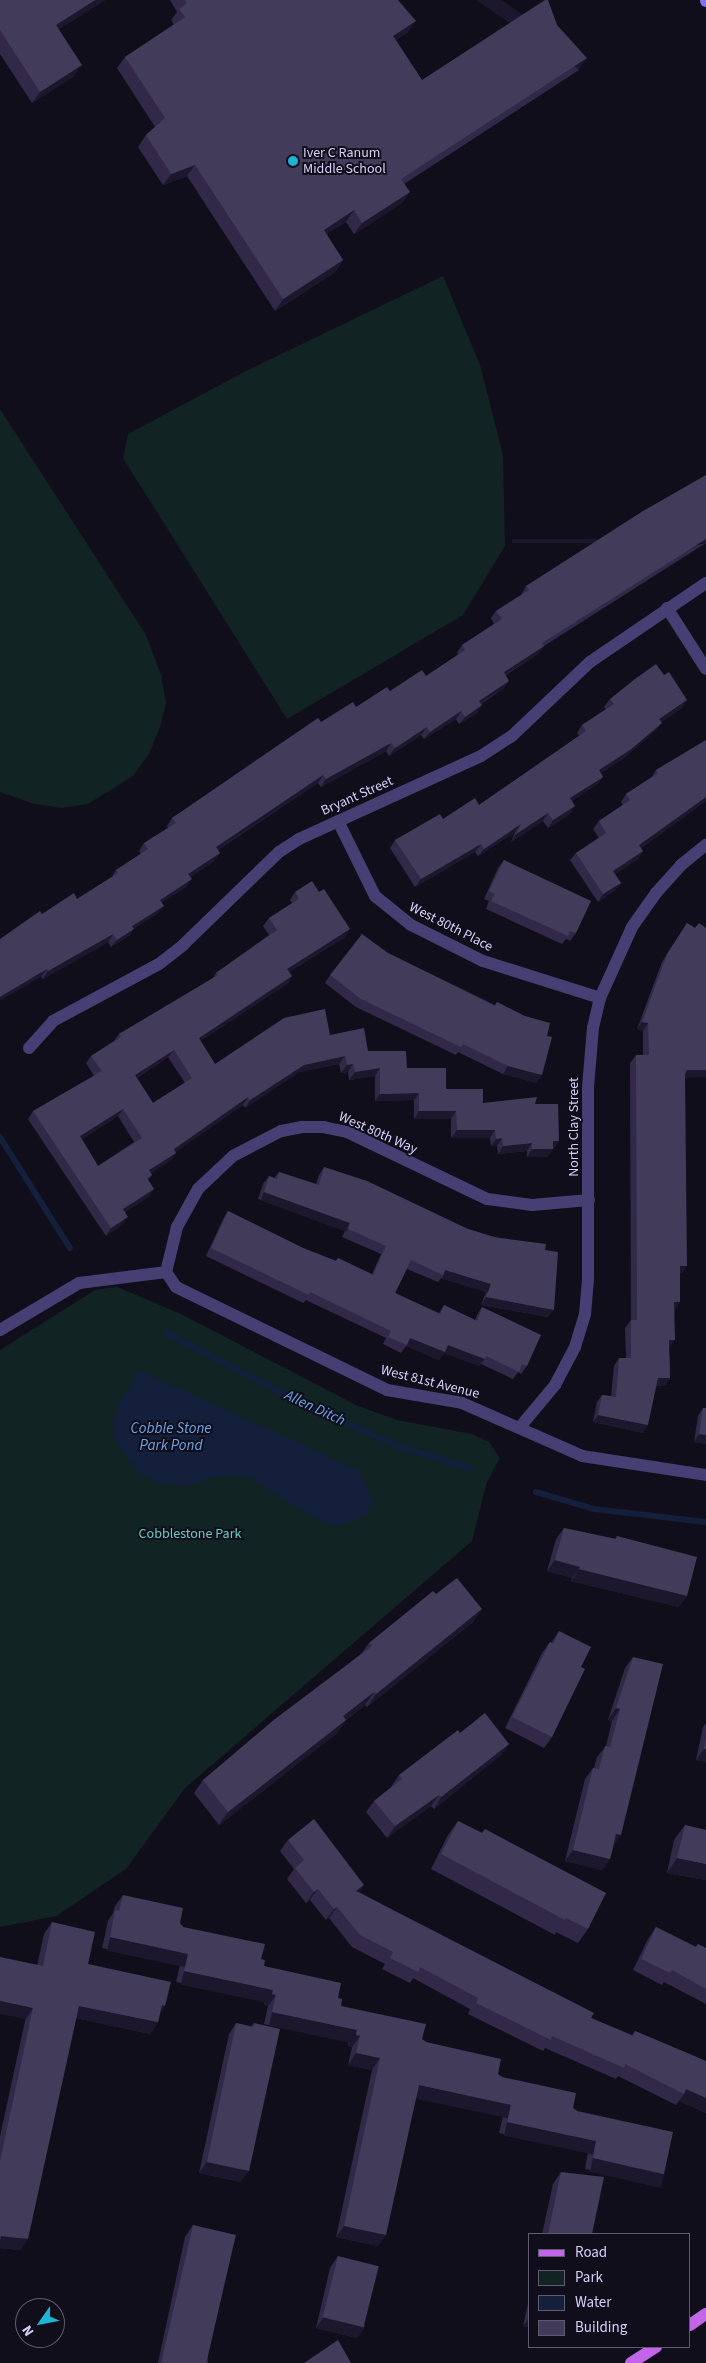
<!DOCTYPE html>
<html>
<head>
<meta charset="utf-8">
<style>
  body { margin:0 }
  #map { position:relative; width:706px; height:2363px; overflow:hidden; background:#110e1b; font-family:"Source Sans 3",sans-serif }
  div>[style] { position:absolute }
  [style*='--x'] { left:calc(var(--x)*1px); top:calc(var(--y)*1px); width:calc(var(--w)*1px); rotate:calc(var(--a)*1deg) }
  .green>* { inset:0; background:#122324 }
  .water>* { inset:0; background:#131f3b }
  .stream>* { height:6px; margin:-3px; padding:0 3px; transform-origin:3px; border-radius:3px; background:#131f3b }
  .street>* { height:12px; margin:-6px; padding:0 6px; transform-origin:6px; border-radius:6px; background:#463f74 }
  .secondary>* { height:12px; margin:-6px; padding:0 6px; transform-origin:6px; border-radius:6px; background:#8073eb }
  .primary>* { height:12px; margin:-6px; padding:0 6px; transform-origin:6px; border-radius:6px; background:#c365e9 }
  .wall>* { inset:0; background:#312947 }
  .shaded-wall>* { inset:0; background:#1d172e; transform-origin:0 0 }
  .building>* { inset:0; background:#433b5a; transform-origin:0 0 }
  .dots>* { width:14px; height:14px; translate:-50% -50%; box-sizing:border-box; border:2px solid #110e1b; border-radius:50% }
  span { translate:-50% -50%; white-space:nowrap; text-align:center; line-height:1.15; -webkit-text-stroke:4px #110e1b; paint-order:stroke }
  .poi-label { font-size:14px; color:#d7cff8 }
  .left { translate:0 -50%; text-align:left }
  .street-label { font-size:14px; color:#d7cff8 }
  .park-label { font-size:14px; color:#66cdbc }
  .water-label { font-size:15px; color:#6ba5ea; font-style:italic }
  .legend { position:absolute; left:528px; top:2233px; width:162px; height:115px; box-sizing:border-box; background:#110e1b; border:1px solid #605b73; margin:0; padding:6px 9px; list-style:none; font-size:15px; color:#d7cff8 }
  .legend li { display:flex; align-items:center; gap:10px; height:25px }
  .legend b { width:25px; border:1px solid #605b73 }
  .north { position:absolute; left:15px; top:2298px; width:50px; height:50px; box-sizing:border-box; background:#110e1b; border:1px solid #605b73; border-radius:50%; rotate:237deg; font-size:14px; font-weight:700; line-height:20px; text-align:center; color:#d7cff8 }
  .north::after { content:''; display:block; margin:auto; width:18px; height:22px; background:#1eb4d5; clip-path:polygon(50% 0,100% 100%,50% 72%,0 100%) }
</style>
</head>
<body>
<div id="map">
  <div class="green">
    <i style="clip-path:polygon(443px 276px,480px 365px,503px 455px,505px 546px,463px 615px,287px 719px,123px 458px,128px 434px,246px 371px)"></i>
    <i style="clip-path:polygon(0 409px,146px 635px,161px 675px,166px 703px,160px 727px,149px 754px,133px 776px,88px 804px,62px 808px,35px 804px,0 792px)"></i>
    <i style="clip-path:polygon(117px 1287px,181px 1314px,358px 1406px,397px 1420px,472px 1434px,489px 1442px,500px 1458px,487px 1482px,472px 1541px,185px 1788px,126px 1869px,56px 1916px,0 1927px,0 1350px,95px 1290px)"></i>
  </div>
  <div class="water">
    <i style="clip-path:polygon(139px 1370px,358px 1470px,373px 1499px,367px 1514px,352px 1522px,333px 1525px,316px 1519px,249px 1477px,234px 1475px,211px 1477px,196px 1484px,178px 1486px,156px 1482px,138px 1472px,116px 1441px,113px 1425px,121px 1398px,130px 1389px)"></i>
  </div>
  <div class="stream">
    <i style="--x:0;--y:1137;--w:131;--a:57.8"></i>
    <i style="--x:166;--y:1333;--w:144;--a:27.3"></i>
    <i style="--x:294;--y:1399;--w:113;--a:24.5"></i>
    <i style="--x:397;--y:1446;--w:76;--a:16.8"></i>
    <i style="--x:536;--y:1492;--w:60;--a:16.3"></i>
    <i style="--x:594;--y:1509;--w:113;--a:6.6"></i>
  </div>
  <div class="street">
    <i style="--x:667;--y:608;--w:72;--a:57.4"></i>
    <i style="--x:338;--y:821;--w:84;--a:63.7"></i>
    <i style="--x:375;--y:896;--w:46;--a:38.9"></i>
    <i style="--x:411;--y:925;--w:80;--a:26.6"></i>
    <i style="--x:483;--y:961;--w:123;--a:17.5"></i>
    <i style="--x:29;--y:1048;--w:36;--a:-48"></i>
    <i style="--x:53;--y:1021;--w:120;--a:-28.3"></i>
    <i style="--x:159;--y:964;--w:31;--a:-38"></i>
    <i style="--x:183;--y:945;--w:134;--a:-44.1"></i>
    <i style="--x:279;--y:852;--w:24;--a:-33"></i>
    <i style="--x:299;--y:839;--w:200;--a:-24.5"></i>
    <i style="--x:481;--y:756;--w:37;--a:-33"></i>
    <i style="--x:512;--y:736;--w:108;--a:-43.5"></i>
    <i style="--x:590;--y:662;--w:140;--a:-34.3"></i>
    <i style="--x:589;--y:1200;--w:57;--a:175"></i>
    <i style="--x:532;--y:1205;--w:45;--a:-172.4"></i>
    <i style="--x:487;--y:1199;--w:155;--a:-154.4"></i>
    <i style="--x:347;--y:1132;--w:24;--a:-168"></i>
    <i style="--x:324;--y:1127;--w:22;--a:180"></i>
    <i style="--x:302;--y:1127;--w:21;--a:169"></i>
    <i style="--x:281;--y:1131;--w:54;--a:152.5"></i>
    <i style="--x:233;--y:1156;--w:48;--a:136.7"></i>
    <i style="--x:198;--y:1189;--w:43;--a:118.9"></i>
    <i style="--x:177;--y:1227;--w:46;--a:103.7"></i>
    <i style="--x:166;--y:1272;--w:18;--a:56"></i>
    <i style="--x:176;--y:1287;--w:235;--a:26"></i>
    <i style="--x:387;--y:1390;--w:76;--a:9.8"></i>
    <i style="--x:462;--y:1403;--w:131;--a:23.8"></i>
    <i style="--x:582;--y:1456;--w:125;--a:8.7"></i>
    <i style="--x:0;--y:1330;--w:92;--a:-30.7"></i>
    <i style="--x:79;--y:1283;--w:88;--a:-7.2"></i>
    <i style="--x:520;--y:1427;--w:55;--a:-50.2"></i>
    <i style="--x:555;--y:1385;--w:43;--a:-62.2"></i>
    <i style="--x:575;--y:1347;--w:34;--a:-73"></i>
    <i style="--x:585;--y:1314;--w:37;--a:-85"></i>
    <i style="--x:588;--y:1277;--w:190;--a:-90"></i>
    <i style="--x:588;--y:1087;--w:59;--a:-85.2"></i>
    <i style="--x:593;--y:1028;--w:31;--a:-77"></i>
    <i style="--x:600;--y:998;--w:78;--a:-65.7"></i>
    <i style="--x:632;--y:927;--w:42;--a:-54.8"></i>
    <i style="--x:656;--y:893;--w:38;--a:-48"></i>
    <i style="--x:681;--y:865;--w:32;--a:-39"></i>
  </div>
  <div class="secondary">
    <i style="--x:706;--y:0;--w:1;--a:90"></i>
  </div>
  <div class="primary">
    <i style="--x:690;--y:2325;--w:19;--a:-35"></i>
    <i style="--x:631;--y:2363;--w:30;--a:-33"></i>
  </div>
  <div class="wall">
    <i style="clip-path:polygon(0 0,105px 0,59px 29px,74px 76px,32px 103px,0 54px)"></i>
    <i style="clip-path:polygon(170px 0,398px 0,408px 32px,396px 40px,422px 80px,557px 25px,579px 70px,404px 184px,410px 192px,402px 203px,354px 234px,346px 222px,326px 234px,343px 260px,335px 272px,275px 311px,187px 176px,163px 185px,138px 147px,146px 135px,155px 127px,117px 68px,125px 57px,174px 25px,171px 20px,177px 12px)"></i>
    <i style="clip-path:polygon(706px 543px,544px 646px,538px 654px,506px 675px,504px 688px,481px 704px,477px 713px,459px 724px,456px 719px,424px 739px,421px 735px,389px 756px,386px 751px,321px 787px,318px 783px,218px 850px,220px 853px,214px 861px,190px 877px,186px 887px,162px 902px,158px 913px,133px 929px,129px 936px,111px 947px,108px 942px,43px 979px,41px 977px,42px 914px,77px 899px,111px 878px,116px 870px,141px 854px,139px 851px,144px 843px,168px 828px,167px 826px,172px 818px,321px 722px,426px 676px,458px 655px,457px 653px,462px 645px,494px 624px,491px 618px,496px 611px,521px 595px,526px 586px)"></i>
    <i style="clip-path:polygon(610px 699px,682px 708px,661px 722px,656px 730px,624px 758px,601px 773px,603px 777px,597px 784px,572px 801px,570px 814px,548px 828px,543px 821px,511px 842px,515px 832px,478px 856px,475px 852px,415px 887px,390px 848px,395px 840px,443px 819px,479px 805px,579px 736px,577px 733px,582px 725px,606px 709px,604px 707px)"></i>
    <i style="clip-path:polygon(706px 740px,706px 801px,641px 848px,643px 851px,638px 859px,615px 874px,621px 883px,615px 890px,598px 902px,570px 860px,576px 853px,599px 838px,593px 829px,599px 821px,623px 805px,621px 802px,626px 794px,651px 778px,656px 770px)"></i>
    <i style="clip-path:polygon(504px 860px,576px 933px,570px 941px,566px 939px,562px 944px,486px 909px,489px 901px,484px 899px,498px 868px)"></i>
    <i style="clip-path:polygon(evenodd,295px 892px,345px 937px,289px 972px,292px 976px,287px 984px,200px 1041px,215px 1064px,330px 1035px,407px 1068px,446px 1089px,483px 1103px,535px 1104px,559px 1141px,547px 1157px,527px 1157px,527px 1151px,498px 1154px,497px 1146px,491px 1146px,490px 1138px,451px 1138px,451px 1119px,414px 1119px,414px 1100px,375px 1101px,375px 1076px,349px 1080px,348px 1072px,341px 1073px,339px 1064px,299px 1072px,245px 1108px,243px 1105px,175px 1152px,176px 1153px,171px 1160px,151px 1173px,152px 1175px,148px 1180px,154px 1189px,148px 1197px,125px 1212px,123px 1224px,106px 1236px,28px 1119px,33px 1111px,94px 1076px,86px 1063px,91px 1056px,114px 1041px,119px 1034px,212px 979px,216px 973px,269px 935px,263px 926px,269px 918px,292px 903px,290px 900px,295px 892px,168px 1057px,185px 1083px,153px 1103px,137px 1078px,168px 1057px,295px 892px,118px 1116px,134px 1142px,98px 1166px,82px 1139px,118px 1116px)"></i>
    <i style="clip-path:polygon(687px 923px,695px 928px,706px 928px,706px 1077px,685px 1077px,682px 1273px,680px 1273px,669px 1348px,670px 1378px,665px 1385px,656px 1386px,643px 1433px,593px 1422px,597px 1402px,602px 1395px,611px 1396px,614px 1366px,619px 1358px,626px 1358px,625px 1328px,631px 1320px,630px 1063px,636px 1055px,643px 1055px,643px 1031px,637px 1029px,662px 962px)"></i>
    <i style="clip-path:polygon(388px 953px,495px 1005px,497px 1002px,547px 1036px,537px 1083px,503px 1074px,458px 1052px,456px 1055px,356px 1007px,325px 983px,330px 975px)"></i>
    <i style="clip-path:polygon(324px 1167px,468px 1229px,494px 1237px,545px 1250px,548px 1317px,481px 1305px,486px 1292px,441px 1278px,438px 1282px,407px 1269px,395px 1293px,439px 1313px,444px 1305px,475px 1320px,477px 1315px,482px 1307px,527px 1366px,521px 1374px,518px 1372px,513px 1379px,481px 1364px,479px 1366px,444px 1353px,439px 1360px,406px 1346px,401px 1353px,383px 1344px,386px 1338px,306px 1300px,303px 1303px,206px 1256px,223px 1219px,228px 1211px,303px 1248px,336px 1261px,338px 1258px,372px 1274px,381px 1254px,342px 1237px,345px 1231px,258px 1199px,263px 1184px,269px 1176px,274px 1178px,279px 1172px,316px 1184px,319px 1175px)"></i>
    <i style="clip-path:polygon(706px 1406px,706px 1444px,694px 1442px,698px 1416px,703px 1408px,706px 1408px)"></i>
    <i style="clip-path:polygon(564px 1528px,615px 1539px,617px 1536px,679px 1607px,571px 1581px,572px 1578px,547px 1571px,556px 1539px)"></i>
    <i style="clip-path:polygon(473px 1622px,367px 1707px,365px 1705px,346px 1720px,337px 1733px,219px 1825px,194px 1793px,203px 1780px,361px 1654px,369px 1643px)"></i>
    <i style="clip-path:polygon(559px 1631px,581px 1667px,552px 1737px,544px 1748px,505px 1728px,542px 1653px,550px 1642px,551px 1643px)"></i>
    <i style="clip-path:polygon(633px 1657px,614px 1845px,610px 1859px,602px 1870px,565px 1861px,585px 1779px,593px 1768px,594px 1768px,597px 1757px,606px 1746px,612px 1721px,608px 1720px,625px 1668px)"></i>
    <i style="clip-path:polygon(706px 1723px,706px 1762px,696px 1760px,703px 1727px)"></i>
    <i style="clip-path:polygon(460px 1733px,509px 1744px,501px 1755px,434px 1809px,431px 1806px,387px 1838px,366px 1812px,374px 1801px,391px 1787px,399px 1775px)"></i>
    <i style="clip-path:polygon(458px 1821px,482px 1833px,485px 1829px,588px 1929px,578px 1943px,556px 1932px,555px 1935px,431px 1869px,448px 1835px)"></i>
    <i style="clip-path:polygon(685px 1825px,706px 1830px,706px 1880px,667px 1873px,674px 1840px)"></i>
    <i style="clip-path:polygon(288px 1840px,359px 1892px,591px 2018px,632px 2035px,635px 2031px,706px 2061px,706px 2113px,679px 2101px,676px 2105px,618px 2076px,616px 2079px,545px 2048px,543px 2051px,468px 2014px,470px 2009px,413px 1978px,410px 1983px,382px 1969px,385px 1964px,352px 1947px,329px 1918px,326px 1920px,310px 1900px,306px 1903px,287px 1879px,294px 1869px,280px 1851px)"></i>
    <i style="clip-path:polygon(123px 1895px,180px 1923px,183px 1927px,261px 1959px,264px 1966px,338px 1998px,341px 2006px,422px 2039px,426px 2042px,498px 2074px,502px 2077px,573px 2108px,664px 2174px,656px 2185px,585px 2169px,588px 2152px,499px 2133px,503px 2116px,416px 2097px,378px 2246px,336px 2237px,372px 2070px,348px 2065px,352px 2047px,348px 2046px,349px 2042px,264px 2024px,268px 2006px,264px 2005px,265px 2001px,176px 1982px,180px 1965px,102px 1948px,108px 1921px,113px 1913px,115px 1906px)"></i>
    <i style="clip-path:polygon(52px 1922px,88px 1964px,160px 2014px,158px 2022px,150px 2034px,76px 2018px,20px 2250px,0 2248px,0 2136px,44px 1934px)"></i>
    <i style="clip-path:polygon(656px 1927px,696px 1947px,698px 1944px,706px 1948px,706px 2004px,664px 1982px,662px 1985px,633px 1970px,648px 1939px)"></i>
    <i style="clip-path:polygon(236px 2023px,251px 2026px,254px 2023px,241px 2182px,199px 2173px,229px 2034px)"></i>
    <i style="clip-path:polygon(561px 2172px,592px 2234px,542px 2234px,553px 2184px)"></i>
    <i style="clip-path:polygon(193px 2225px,208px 2363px,158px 2363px,185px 2237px)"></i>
    <i style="clip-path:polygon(338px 2256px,365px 2326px,357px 2338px,316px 2328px,330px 2268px)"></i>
    <i style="clip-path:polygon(530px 2294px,530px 2327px,523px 2326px)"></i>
  </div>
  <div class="shaded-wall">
    <i style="clip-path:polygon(95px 0,105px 0,48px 36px,56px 25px)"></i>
    <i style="clip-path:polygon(416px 21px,408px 32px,385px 47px,393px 36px)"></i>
    <i style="left:587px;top:58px;width:14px;height:222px;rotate:124deg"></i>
    <i style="clip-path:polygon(82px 65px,74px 76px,32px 103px,40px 92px)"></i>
    <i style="clip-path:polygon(195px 165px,187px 176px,163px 185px,171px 174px)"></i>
    <i style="clip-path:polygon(410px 192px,402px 203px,354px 234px,362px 223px)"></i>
    <i style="clip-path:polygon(354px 210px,346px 222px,316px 241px,324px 230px)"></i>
    <i style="clip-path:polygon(343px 260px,335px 272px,275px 311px,283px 299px)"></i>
    <i style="left:706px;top:539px;width:4px;height:194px;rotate:90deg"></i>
    <i style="clip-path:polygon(544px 646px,538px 654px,498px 679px,504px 672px)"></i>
    <i style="clip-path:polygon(509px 681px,504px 688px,473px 708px,479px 701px)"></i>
    <i style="clip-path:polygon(687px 700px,682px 708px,653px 727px,659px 719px)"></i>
    <i style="clip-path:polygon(482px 705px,477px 713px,459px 724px,465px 717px)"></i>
    <i style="clip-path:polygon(461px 711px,456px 719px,424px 739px,430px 732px)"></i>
    <i style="clip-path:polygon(662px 723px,656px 730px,624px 758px,593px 778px,599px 770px)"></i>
    <i style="clip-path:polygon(427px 727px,421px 735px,389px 756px,395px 748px)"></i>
    <i style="clip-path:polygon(391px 743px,386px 751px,321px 787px,326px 779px)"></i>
    <i style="clip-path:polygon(323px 775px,318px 783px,210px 855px,216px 847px)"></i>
    <i style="clip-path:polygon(603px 777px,597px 784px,565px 806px,570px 798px)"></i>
    <i style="clip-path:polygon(706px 797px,706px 801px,634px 853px,639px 845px)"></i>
    <i style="clip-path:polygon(575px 806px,570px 814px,548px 828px,553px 820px)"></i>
    <i style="clip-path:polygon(548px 813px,543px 821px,511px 842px,516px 834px)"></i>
    <i style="clip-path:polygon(521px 824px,515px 832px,478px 856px,484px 849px)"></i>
    <i style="clip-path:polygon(481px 844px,475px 852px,415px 887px,421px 879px)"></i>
    <i style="clip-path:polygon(643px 851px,638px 859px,607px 879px,613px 871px)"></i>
    <i style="clip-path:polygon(220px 853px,214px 861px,183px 882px,188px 874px)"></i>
    <i style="clip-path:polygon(192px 879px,186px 887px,154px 907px,160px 900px)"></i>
    <i style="clip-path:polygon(621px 883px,615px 890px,598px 902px,603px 894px)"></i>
    <i style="clip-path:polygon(164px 906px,158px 913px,133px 929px,129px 936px,111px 947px,117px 940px,132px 926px)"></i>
    <i style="clip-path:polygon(350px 929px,345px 937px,282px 976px,287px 969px)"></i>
    <i style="clip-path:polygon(113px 934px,108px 942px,43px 979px,48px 971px)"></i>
    <i style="clip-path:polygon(47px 969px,41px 977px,0 1001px,0 997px)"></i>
    <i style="clip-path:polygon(292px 976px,287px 984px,193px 1046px,199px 1038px)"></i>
    <i style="clip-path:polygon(642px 1022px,648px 1023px,643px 1031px,637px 1029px)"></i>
    <i style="clip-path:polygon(174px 1050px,168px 1057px,130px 1082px,135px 1075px)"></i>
    <i style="clip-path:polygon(345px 1056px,339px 1064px,299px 1072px,245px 1108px,250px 1100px,304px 1065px)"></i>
    <i style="clip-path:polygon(353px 1064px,348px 1072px,341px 1073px,347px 1065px)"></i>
    <i style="clip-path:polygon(508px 1066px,542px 1075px,537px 1083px,503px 1074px)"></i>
    <i style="clip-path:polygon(380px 1068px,375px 1076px,349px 1080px,355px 1072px)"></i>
    <i style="clip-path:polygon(687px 1070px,706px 1070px,706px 1077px,681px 1078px)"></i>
    <i style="clip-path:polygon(419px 1093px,414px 1100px,375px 1101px,380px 1094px)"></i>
    <i style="clip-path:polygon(248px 1097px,243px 1105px,168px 1157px,174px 1149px)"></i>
    <i style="clip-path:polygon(123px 1109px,118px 1116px,74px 1144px,80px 1136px)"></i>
    <i style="clip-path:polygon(419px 1111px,456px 1111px,451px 1119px,414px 1119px)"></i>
    <i style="clip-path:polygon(457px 1130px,495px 1130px,490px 1138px,451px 1138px)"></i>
    <i style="clip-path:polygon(502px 1138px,497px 1146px,491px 1146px,496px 1139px)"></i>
    <i style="clip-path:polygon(553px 1141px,559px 1141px,553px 1148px,547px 1148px)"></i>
    <i style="clip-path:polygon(532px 1143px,527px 1151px,498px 1154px,503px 1146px)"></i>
    <i style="clip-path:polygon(532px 1149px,553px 1149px,547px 1157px,527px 1157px)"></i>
    <i style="clip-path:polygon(176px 1153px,171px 1160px,144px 1178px,149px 1170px)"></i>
    <i style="clip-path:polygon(154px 1189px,148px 1197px,118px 1216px,123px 1209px)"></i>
    <i style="left:264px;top:1192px;width:91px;height:9px;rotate:20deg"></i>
    <i style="clip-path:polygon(128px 1217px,123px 1224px,106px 1236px,111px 1228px)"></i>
    <i style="clip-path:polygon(680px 1266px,687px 1266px,682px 1273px,674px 1274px)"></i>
    <i style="left:445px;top:1270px;width:48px;height:9px;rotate:17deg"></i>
    <i style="clip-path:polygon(486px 1297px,554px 1310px,548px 1317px,481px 1305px)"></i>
    <i style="clip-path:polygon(674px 1302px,680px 1302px,675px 1310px,669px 1310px)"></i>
    <i style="clip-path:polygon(410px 1338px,448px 1345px,485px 1359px,479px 1366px,444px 1353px,439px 1360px,406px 1346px)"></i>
    <i style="clip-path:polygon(669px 1340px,675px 1340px,669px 1348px)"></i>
    <i style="clip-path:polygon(658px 1378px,670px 1378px,665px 1385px,652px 1386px)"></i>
    <i style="clip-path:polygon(598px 1415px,648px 1425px,643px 1433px,593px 1422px)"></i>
    <i style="clip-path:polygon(699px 1434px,706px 1435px,706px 1444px,694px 1442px)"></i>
    <i style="clip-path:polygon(555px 1560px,580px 1567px,572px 1578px,547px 1571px)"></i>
    <i style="clip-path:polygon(579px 1569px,687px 1596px,679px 1607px,571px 1581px)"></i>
    <i style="clip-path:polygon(482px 1609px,473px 1622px,367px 1707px,376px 1694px)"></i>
    <i style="clip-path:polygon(374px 1692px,365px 1705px,334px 1729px,343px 1716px)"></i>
    <i style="clip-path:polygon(616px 1708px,620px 1709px,612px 1721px,608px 1720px)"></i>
    <i style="clip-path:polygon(346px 1720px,337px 1733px,219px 1825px,228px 1812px)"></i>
    <i style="clip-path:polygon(509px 1744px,501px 1755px,434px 1809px,441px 1797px)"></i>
    <i style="clip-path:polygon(704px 1749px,706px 1749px,706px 1762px,696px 1760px)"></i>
    <i style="clip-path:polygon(439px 1795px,431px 1806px,387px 1838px,395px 1826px)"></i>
    <i style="clip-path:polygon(616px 1834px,621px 1835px,613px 1846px)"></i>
    <i style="clip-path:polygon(573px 1850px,610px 1859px,602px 1870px,565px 1861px)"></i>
    <i style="clip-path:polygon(677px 1858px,706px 1864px,706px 1880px,667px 1873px)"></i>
    <i style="clip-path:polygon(364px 1885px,357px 1896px,356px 1891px)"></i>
    <i style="clip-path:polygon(318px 1889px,310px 1900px,306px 1903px,314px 1892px)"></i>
    <i style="clip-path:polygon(337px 1907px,329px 1918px,326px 1920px,334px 1909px)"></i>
    <i style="left:110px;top:1937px;width:80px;height:14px;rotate:12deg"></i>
    <i style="left:184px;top:1971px;width:91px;height:14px;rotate:12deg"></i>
    <i style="clip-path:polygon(272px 1994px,276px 1995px,268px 2006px,264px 2005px)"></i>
    <i style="clip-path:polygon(0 2001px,33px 2008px,26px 2019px,0 2014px)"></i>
    <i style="clip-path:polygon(162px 2005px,165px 2006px,158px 2017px)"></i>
    <i style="clip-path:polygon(79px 2006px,158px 2022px,150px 2034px,71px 2017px)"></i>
    <i style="left:272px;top:2012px;width:87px;height:14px;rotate:12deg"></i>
    <i style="clip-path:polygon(356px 2035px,360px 2036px,352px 2047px,348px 2046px)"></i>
    <i style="clip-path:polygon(356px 2053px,380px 2058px,372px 2070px,348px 2065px)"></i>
    <i style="left:419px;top:2085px;width:94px;height:14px;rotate:12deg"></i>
    <i style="clip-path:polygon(686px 2089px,706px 2098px,706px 2113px,679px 2101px,684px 2094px)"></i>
    <i style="left:507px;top:2122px;width:91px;height:14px;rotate:12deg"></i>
    <i style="left:593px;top:2158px;width:73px;height:14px;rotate:13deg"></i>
    <i style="clip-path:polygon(207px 2162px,249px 2171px,241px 2182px,199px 2173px)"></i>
    <i style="clip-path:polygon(344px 2226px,386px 2235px,378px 2246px,336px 2237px)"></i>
    <i style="clip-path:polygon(1px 2236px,28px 2239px,20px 2250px,0 2248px,0 2237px)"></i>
    <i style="clip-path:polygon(324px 2317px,365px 2326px,357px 2338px,316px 2328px)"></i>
    <i style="clip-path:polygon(530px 2317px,530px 2327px,523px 2326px)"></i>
  </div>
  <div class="building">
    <i style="clip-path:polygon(0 0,95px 0,56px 25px,82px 65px,40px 92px,0 30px)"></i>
    <i style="clip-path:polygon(185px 0,398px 0,416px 21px,393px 36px,422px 80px,545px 0,548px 0,557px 25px,587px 58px,401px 179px,410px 192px,362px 223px,354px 210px,324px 230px,343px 260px,283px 299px,195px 165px,171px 174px,146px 135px,165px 118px,125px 57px,185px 17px,179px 9px,187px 3px)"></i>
    <i style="clip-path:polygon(706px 475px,706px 539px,542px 643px,544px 646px,504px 672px,509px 681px,479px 701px,482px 705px,465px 717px,461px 711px,430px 732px,427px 727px,395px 748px,391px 743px,326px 779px,323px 775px,216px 847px,220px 853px,188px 874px,192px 879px,160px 900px,164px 906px,132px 926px,134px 929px,117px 940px,113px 934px,48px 971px,47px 969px,0 997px,0 939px,40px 911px,42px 914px,74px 893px,77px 899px,118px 873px,116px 870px,148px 849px,144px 843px,176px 823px,172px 818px,318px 718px,321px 722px,353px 702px,356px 707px,387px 687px,390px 691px,422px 670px,426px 676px,465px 650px,462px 645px,502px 619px,496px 611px,529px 590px,526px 586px,643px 511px)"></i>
    <i style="clip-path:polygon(656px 664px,664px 675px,669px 672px,687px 700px,659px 719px,662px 723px,630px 750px,599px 770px,603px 777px,570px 798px,575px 806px,553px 820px,548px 813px,516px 834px,521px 824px,484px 849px,481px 844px,421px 879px,395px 840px,440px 814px,443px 819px,475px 798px,479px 805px,586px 731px,582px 725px,614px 704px,610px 699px,635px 679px)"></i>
    <i style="clip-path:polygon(706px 740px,706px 797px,639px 845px,643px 851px,613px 871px,621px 883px,603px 894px,576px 853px,606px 833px,599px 821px,630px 800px,626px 794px,658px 773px,656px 770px)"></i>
    <i style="clip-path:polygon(504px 860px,591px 901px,576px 933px,570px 931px,568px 936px,491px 901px,495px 894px,489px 891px)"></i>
    <i style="clip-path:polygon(evenodd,312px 881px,319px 892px,324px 889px,350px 929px,287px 969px,292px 976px,199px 1038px,215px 1064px,284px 1018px,325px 1009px,330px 1035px,364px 1028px,368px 1051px,406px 1051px,407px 1068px,446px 1068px,446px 1089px,483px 1089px,483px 1103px,537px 1097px,535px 1104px,558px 1104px,559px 1141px,553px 1141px,553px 1149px,532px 1149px,532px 1143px,503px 1146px,502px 1138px,496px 1139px,495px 1130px,457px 1130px,456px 1111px,419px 1111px,419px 1093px,380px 1094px,380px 1068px,355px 1072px,353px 1064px,347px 1065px,345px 1056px,304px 1065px,250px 1100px,248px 1097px,174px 1149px,176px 1153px,149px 1170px,152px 1175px,147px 1178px,154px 1189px,123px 1209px,128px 1217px,111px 1228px,33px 1111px,102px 1071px,91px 1056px,121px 1037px,119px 1034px,218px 975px,216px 973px,277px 930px,269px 918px,299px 899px,295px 892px,312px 881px,174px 1050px,192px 1078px,153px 1103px,135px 1075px,174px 1050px,312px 881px,123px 1109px,142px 1138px,98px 1166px,80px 1136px,123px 1109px)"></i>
    <i style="clip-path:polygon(687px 923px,695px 928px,699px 923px,706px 928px,706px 1070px,687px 1070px,685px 1074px,687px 1266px,680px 1266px,680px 1302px,674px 1302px,675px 1340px,669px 1340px,670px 1378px,658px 1378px,648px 1425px,598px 1415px,602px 1395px,616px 1397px,619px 1358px,631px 1358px,631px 1320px,637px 1320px,636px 1055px,649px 1055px,648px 1023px,642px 1022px,667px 954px)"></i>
    <i style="clip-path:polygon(362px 934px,388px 953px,495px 1006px,497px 1002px,525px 1016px,550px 1023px,547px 1036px,552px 1037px,542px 1075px,508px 1066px,463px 1044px,461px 1047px,361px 999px,330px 975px)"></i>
    <i style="clip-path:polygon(324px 1167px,367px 1181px,468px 1229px,494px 1237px,546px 1244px,545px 1250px,558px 1252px,554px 1310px,486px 1297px,491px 1284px,445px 1270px,443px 1275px,411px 1260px,395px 1293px,440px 1314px,444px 1305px,477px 1321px,482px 1307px,541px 1335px,527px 1366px,522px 1364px,519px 1372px,486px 1356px,485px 1359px,448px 1345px,445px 1352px,410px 1338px,407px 1345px,388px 1337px,391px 1331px,310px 1292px,309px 1295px,211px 1248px,228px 1211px,303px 1248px,336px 1261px,338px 1258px,373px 1275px,386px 1246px,348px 1229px,350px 1223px,264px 1192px,269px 1176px,277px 1179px,279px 1172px,319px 1185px)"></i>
    <i style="clip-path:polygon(703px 1408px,706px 1408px,706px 1435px,699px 1434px)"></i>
    <i style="clip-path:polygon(564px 1528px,616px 1539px,617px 1536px,697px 1557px,687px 1596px,579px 1569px,580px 1567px,555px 1560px)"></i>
    <i style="clip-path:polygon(457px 1578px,482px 1609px,376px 1694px,374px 1692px,343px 1716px,346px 1720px,228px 1812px,203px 1780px,275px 1719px,372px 1646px,369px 1643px,433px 1591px,436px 1594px)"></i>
    <i style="clip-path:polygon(559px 1631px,591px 1647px,581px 1667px,585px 1669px,552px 1737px,512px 1717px,550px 1642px,553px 1644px)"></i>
    <i style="clip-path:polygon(633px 1657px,663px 1664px,621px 1835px,616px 1834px,610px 1859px,573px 1850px,593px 1768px,599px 1769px,605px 1746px,610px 1747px,620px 1709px,616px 1708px)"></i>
    <i style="clip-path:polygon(485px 1713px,509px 1744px,441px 1797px,439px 1795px,395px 1826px,374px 1801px,402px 1779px,399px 1775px,458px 1730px,460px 1733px)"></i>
    <i style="clip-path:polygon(706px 1737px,706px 1749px,704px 1749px)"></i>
    <i style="clip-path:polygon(314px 1819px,364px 1885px,356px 1891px,594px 2013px,591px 2018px,633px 2036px,635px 2031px,706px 2061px,706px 2098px,686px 2089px,684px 2094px,625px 2064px,624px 2068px,552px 2036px,551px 2040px,476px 2003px,478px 1998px,420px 1967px,418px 1972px,390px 1958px,393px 1952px,360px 1935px,337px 1907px,334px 1909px,318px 1889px,314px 1892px,295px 1868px,304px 1860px,288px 1840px)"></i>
    <i style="clip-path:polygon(458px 1821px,482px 1833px,485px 1829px,606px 1893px,588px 1929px,566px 1918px,565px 1920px,441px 1854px)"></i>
    <i style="clip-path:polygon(685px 1825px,706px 1830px,706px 1864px,677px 1858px)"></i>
    <i style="clip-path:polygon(123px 1895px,183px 1908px,180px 1923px,183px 1927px,265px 1944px,261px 1959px,265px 1960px,264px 1966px,341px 1983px,338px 1998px,342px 1999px,341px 2006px,426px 2024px,422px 2039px,426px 2042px,501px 2059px,498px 2074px,502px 2077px,576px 2093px,573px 2108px,577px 2111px,673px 2132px,664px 2174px,593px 2158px,596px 2141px,507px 2122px,511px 2105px,419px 2085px,386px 2235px,344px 2226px,380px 2058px,356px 2053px,360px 2036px,356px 2035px,357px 2030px,272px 2012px,276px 1995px,272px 1994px,273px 1990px,184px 1971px,188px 1954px,110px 1937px,115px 1910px,119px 1911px)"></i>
    <i style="clip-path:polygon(52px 1922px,95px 1932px,88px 1964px,171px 1982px,165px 2006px,162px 2005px,158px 2022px,79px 2006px,28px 2239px,1px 2236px,0 2240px,0 2161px,33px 2008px,0 2001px,0 1957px,43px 1966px)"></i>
    <i style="clip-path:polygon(656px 1927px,696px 1947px,698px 1944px,706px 1948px,706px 1989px,672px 1970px,670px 1973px,641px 1959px)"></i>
    <i style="clip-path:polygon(236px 2023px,253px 2027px,254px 2023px,280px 2029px,249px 2171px,207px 2162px)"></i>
    <i style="clip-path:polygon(561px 2172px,604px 2177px,592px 2234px,548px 2234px)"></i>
    <i style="left:193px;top:2225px;width:44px;height:141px;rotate:13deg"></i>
    <i style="left:338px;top:2256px;width:42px;height:63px;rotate:14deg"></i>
    <i style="clip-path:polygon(338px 2340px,351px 2363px,304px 2363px)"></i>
  </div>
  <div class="dots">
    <i style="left:293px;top:161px;background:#1eb4d5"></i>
  </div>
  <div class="poi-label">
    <span class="left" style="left:303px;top:161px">Iver C Ranum<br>Middle School</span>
  </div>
  <div class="street-label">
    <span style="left:357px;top:796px;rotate:-24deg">Bryant Street</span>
    <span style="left:451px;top:927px;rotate:27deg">West 80th Place</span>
    <span style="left:574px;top:1127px;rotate:-90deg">North Clay Street</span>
    <span style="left:378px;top:1133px;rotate:24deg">West 80th Way</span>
    <span style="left:430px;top:1382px;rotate:14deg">West 81st Avenue</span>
  </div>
  <div class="park-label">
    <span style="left:190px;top:1534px">Cobblestone Park</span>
  </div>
  <div class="water-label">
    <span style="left:315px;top:1408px;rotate:25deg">Allen Ditch</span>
    <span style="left:171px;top:1437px">Cobble Stone<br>Park Pond</span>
  </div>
  <ul class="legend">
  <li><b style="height:6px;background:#c365e9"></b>Road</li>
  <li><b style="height:14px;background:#122324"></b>Park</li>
  <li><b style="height:14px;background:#131f3b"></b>Water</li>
  <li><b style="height:14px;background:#433b5a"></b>Building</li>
  </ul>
  <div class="north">N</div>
</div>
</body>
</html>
